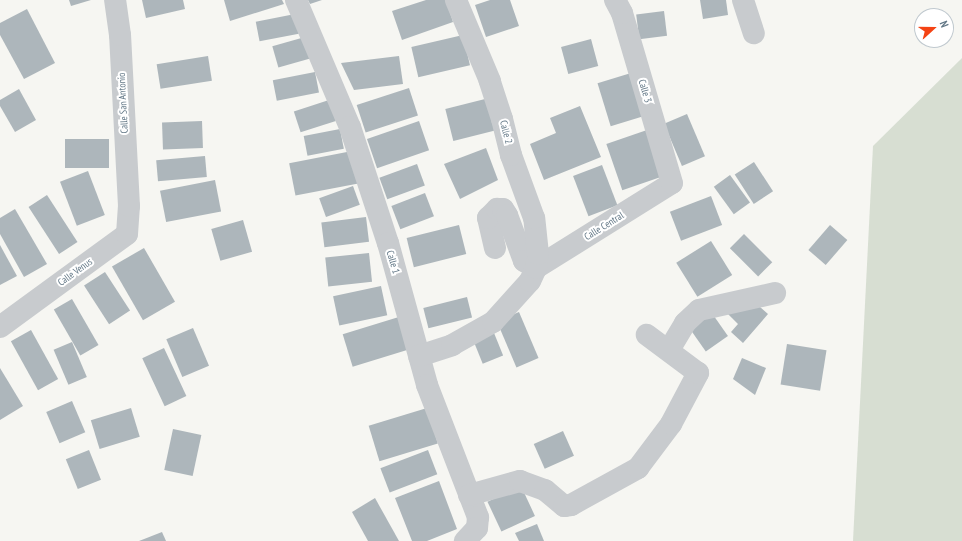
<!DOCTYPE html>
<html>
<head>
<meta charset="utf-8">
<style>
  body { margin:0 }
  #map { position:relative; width:962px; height:541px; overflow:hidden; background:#f6f6f2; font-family:"PT Sans Narrow",sans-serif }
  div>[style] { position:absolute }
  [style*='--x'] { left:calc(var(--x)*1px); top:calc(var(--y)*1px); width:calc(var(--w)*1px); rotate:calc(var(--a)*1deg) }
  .green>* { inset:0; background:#d7ded2 }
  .building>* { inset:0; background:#adb6bb; transform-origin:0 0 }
  .minor>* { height:22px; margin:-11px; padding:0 11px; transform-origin:11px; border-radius:11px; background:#c8cbce }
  span { translate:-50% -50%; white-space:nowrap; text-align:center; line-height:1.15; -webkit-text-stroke:4px #fff; paint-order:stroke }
  .street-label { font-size:10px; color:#627786 }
  .north { position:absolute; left:914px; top:8px; width:40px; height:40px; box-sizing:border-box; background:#fff; border:1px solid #c0c9cf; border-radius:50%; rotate:69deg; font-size:11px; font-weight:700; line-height:16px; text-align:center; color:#627786 }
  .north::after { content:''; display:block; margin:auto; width:14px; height:18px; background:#f44314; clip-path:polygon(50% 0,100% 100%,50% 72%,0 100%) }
</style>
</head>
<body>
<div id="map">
  <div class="green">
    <i style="clip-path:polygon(962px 58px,962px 541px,853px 541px,873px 146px)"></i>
  </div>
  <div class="building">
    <i style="clip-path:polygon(69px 0,91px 0,71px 6px)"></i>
    <i style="clip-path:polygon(142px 0,183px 0,185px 9px,146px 18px)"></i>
    <i style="clip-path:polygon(224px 0,282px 0,284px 4px,230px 21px)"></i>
    <i style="clip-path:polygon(308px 0,322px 0,310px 4px)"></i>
    <i style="clip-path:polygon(426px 0,446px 0,453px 22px,402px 40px,392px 11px)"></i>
    <i style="clip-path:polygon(490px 0,510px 0,519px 26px,486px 37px,475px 5px)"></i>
    <i style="clip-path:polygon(700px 0,726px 0,728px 15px,703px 19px)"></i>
    <i style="clip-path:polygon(27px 9px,55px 63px,24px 79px,0 35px,0 23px)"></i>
    <i style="left:664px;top:11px;width:25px;height:28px;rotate:83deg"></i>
    <i style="left:295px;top:14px;width:20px;height:40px;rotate:79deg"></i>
    <i style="left:463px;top:35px;width:31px;height:53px;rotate:77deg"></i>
    <i style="left:305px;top:37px;width:22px;height:34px;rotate:74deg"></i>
    <i style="left:591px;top:39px;width:28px;height:31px;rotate:75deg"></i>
    <i style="left:208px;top:56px;width:25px;height:52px;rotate:81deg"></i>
    <i style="clip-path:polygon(399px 56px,403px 84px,354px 90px,341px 63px)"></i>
    <i style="left:315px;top:72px;width:21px;height:43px;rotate:79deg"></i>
    <i style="left:631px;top:73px;width:45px;height:35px;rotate:73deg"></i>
    <i style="left:409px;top:88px;width:29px;height:55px;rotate:72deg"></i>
    <i style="clip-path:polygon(19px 89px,36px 120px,15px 132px,0 106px,0 100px)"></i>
    <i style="left:489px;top:98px;width:33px;height:45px;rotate:76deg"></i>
    <i style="left:329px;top:100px;width:22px;height:37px;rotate:72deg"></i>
    <i style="clip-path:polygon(580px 106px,601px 157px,544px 180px,530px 144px,556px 133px,550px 118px)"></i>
    <i style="left:687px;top:114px;width:46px;height:25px;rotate:67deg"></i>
    <i style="left:202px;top:121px;width:27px;height:40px;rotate:88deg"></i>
    <i style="left:419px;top:121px;width:31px;height:55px;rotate:71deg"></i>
    <i style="left:340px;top:129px;width:20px;height:37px;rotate:79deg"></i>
    <i style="left:647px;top:130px;width:49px;height:43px;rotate:71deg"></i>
    <i style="left:65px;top:139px;width:44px;height:29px"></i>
    <i style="clip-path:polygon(486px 148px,498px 180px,460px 199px,444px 164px)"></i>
    <i style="left:352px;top:151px;width:33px;height:64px;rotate:79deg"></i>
    <i style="left:205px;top:156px;width:21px;height:49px;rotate:85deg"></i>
    <i style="left:754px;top:162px;width:35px;height:23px;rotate:57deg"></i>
    <i style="left:417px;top:164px;width:23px;height:40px;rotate:70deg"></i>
    <i style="left:602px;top:165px;width:43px;height:31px;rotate:69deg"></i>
    <i style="left:88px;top:171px;width:47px;height:30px;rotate:69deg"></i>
    <i style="left:730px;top:175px;width:34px;height:20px;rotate:54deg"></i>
    <i style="left:215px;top:180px;width:32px;height:56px;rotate:79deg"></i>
    <i style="left:353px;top:186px;width:20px;height:36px;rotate:70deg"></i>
    <i style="left:425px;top:193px;width:25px;height:36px;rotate:69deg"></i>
    <i style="left:47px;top:195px;width:56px;height:22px;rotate:57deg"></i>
    <i style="left:711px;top:196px;width:31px;height:44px;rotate:69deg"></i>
    <i style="clip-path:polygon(15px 209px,47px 264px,24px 277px,0 234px,0 218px)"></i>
    <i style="left:366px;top:217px;width:25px;height:45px;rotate:83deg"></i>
    <i style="left:243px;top:220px;width:33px;height:33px;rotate:74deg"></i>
    <i style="left:459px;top:225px;width:30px;height:54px;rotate:76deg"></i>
    <i style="left:830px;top:225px;width:23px;height:33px;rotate:41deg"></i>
    <i style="left:744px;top:234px;width:40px;height:20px;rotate:45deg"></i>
    <i style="left:711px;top:241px;width:40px;height:41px;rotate:58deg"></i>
    <i style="clip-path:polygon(0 245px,17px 276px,0 285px)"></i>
    <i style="left:144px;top:248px;width:62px;height:37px;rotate:60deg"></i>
    <i style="left:369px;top:253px;width:29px;height:44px;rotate:84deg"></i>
    <i style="left:105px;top:272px;width:46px;height:25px;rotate:57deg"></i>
    <i style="left:381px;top:286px;width:30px;height:49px;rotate:78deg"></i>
    <i style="clip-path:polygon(743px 292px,768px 314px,743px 343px,731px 332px,738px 324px,726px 312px)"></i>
    <i style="left:467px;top:297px;width:21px;height:45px;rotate:76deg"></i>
    <i style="left:72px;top:299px;width:53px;height:21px;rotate:60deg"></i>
    <i style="left:709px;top:309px;width:33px;height:27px;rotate:55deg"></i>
    <i style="left:519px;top:312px;width:50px;height:24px;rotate:67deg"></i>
    <i style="left:402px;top:316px;width:34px;height:62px;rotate:73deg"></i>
    <i style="left:490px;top:323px;width:35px;height:22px;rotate:68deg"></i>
    <i style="left:193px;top:328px;width:41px;height:29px;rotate:67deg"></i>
    <i style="left:31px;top:330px;width:56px;height:23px;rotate:61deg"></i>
    <i style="left:72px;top:342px;width:38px;height:20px;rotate:67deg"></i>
    <i style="left:787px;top:344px;width:40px;height:41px;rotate:9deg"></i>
    <i style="left:164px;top:348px;width:53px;height:24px;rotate:65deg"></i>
    <i style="clip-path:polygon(742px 358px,766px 368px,755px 395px,733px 379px)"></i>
    <i style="clip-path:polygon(0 368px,23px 406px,0 420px)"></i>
    <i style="left:72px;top:401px;width:34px;height:28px;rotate:67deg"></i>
    <i style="left:131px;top:408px;width:30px;height:42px;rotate:73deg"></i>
    <i style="left:427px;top:408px;width:37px;height:61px;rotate:73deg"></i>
    <i style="left:173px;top:429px;width:29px;height:42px;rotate:12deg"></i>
    <i style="left:563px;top:431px;width:27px;height:32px;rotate:66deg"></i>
    <i style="left:89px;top:450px;width:32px;height:25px;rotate:68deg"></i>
    <i style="left:428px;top:450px;width:26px;height:51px;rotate:69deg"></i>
    <i style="clip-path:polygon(439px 481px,457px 529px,427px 541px,412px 541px,395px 498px)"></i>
    <i style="left:521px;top:486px;width:33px;height:37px;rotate:65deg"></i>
    <i style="clip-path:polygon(375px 498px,399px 541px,368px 541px,352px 512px)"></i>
    <i style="clip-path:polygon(537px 524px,544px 541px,519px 541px,515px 533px)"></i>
    <i style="clip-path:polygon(162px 532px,166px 541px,139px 541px)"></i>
  </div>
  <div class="minor">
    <i style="--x:296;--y:0;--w:138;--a:67"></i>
    <i style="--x:350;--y:127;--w:122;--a:71.9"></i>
    <i style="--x:388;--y:243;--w:147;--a:74.6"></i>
    <i style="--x:427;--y:385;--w:142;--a:68.9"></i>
    <i style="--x:478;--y:517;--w:11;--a:95"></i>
    <i style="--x:477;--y:528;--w:18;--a:133"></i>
    <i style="--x:743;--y:0;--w:35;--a:72"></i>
    <i style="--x:495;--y:248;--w:31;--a:-103"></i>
    <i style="--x:488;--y:218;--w:13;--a:-45"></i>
    <i style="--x:497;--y:209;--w:6;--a:0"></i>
    <i style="--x:503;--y:209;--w:7;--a:56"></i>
    <i style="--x:507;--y:215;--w:49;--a:69.7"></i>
    <i style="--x:524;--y:261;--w:14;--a:30"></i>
    <i style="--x:536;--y:268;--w:160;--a:-32"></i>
    <i style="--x:672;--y:183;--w:177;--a:-106.4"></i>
    <i style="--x:622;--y:13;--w:15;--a:-118"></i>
    <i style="--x:0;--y:327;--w:157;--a:-36.2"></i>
    <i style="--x:127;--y:234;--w:28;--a:-86"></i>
    <i style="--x:129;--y:206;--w:171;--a:-93"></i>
    <i style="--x:120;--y:35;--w:35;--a:-98"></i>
    <i style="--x:669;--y:350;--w:31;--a:-59"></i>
    <i style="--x:685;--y:323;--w:19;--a:-43"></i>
    <i style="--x:699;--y:310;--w:78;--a:-12.6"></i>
    <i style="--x:419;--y:356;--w:35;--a:-18"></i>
    <i style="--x:452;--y:345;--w:47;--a:-29.3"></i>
    <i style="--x:493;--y:322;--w:55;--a:-47.9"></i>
    <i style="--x:530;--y:281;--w:14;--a:-65"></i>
    <i style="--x:536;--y:268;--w:14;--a:-82"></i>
    <i style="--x:538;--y:254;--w:36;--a:-96"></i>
    <i style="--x:534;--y:218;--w:67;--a:-110.1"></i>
    <i style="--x:511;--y:155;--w:37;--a:-104"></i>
    <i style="--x:502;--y:119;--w:40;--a:-108"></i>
    <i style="--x:490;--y:81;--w:88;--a:-112.8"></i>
    <i style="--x:469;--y:495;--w:53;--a:-15.4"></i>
    <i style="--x:520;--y:481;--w:27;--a:20"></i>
    <i style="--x:545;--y:490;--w:25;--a:40"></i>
    <i style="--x:564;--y:506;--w:7;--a:-8"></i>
    <i style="--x:571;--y:505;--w:77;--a:-28.9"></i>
    <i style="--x:638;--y:468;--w:55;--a:-53.1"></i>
    <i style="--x:671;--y:424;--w:58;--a:-62.1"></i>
    <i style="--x:698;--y:373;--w:64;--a:-143.3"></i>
  </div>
  <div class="street-label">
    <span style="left:645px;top:91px;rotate:74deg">Calle 3</span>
    <span style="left:123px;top:103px;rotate:-93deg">Calle San Antonio</span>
    <span style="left:506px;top:132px;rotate:76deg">Calle 2</span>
    <span style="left:604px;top:226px;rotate:-32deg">Calle Central</span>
    <span style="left:393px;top:262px;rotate:74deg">Calle 1</span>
    <span style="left:75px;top:272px;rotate:-36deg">Calle Venus</span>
  </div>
  <div class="north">N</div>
</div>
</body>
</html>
